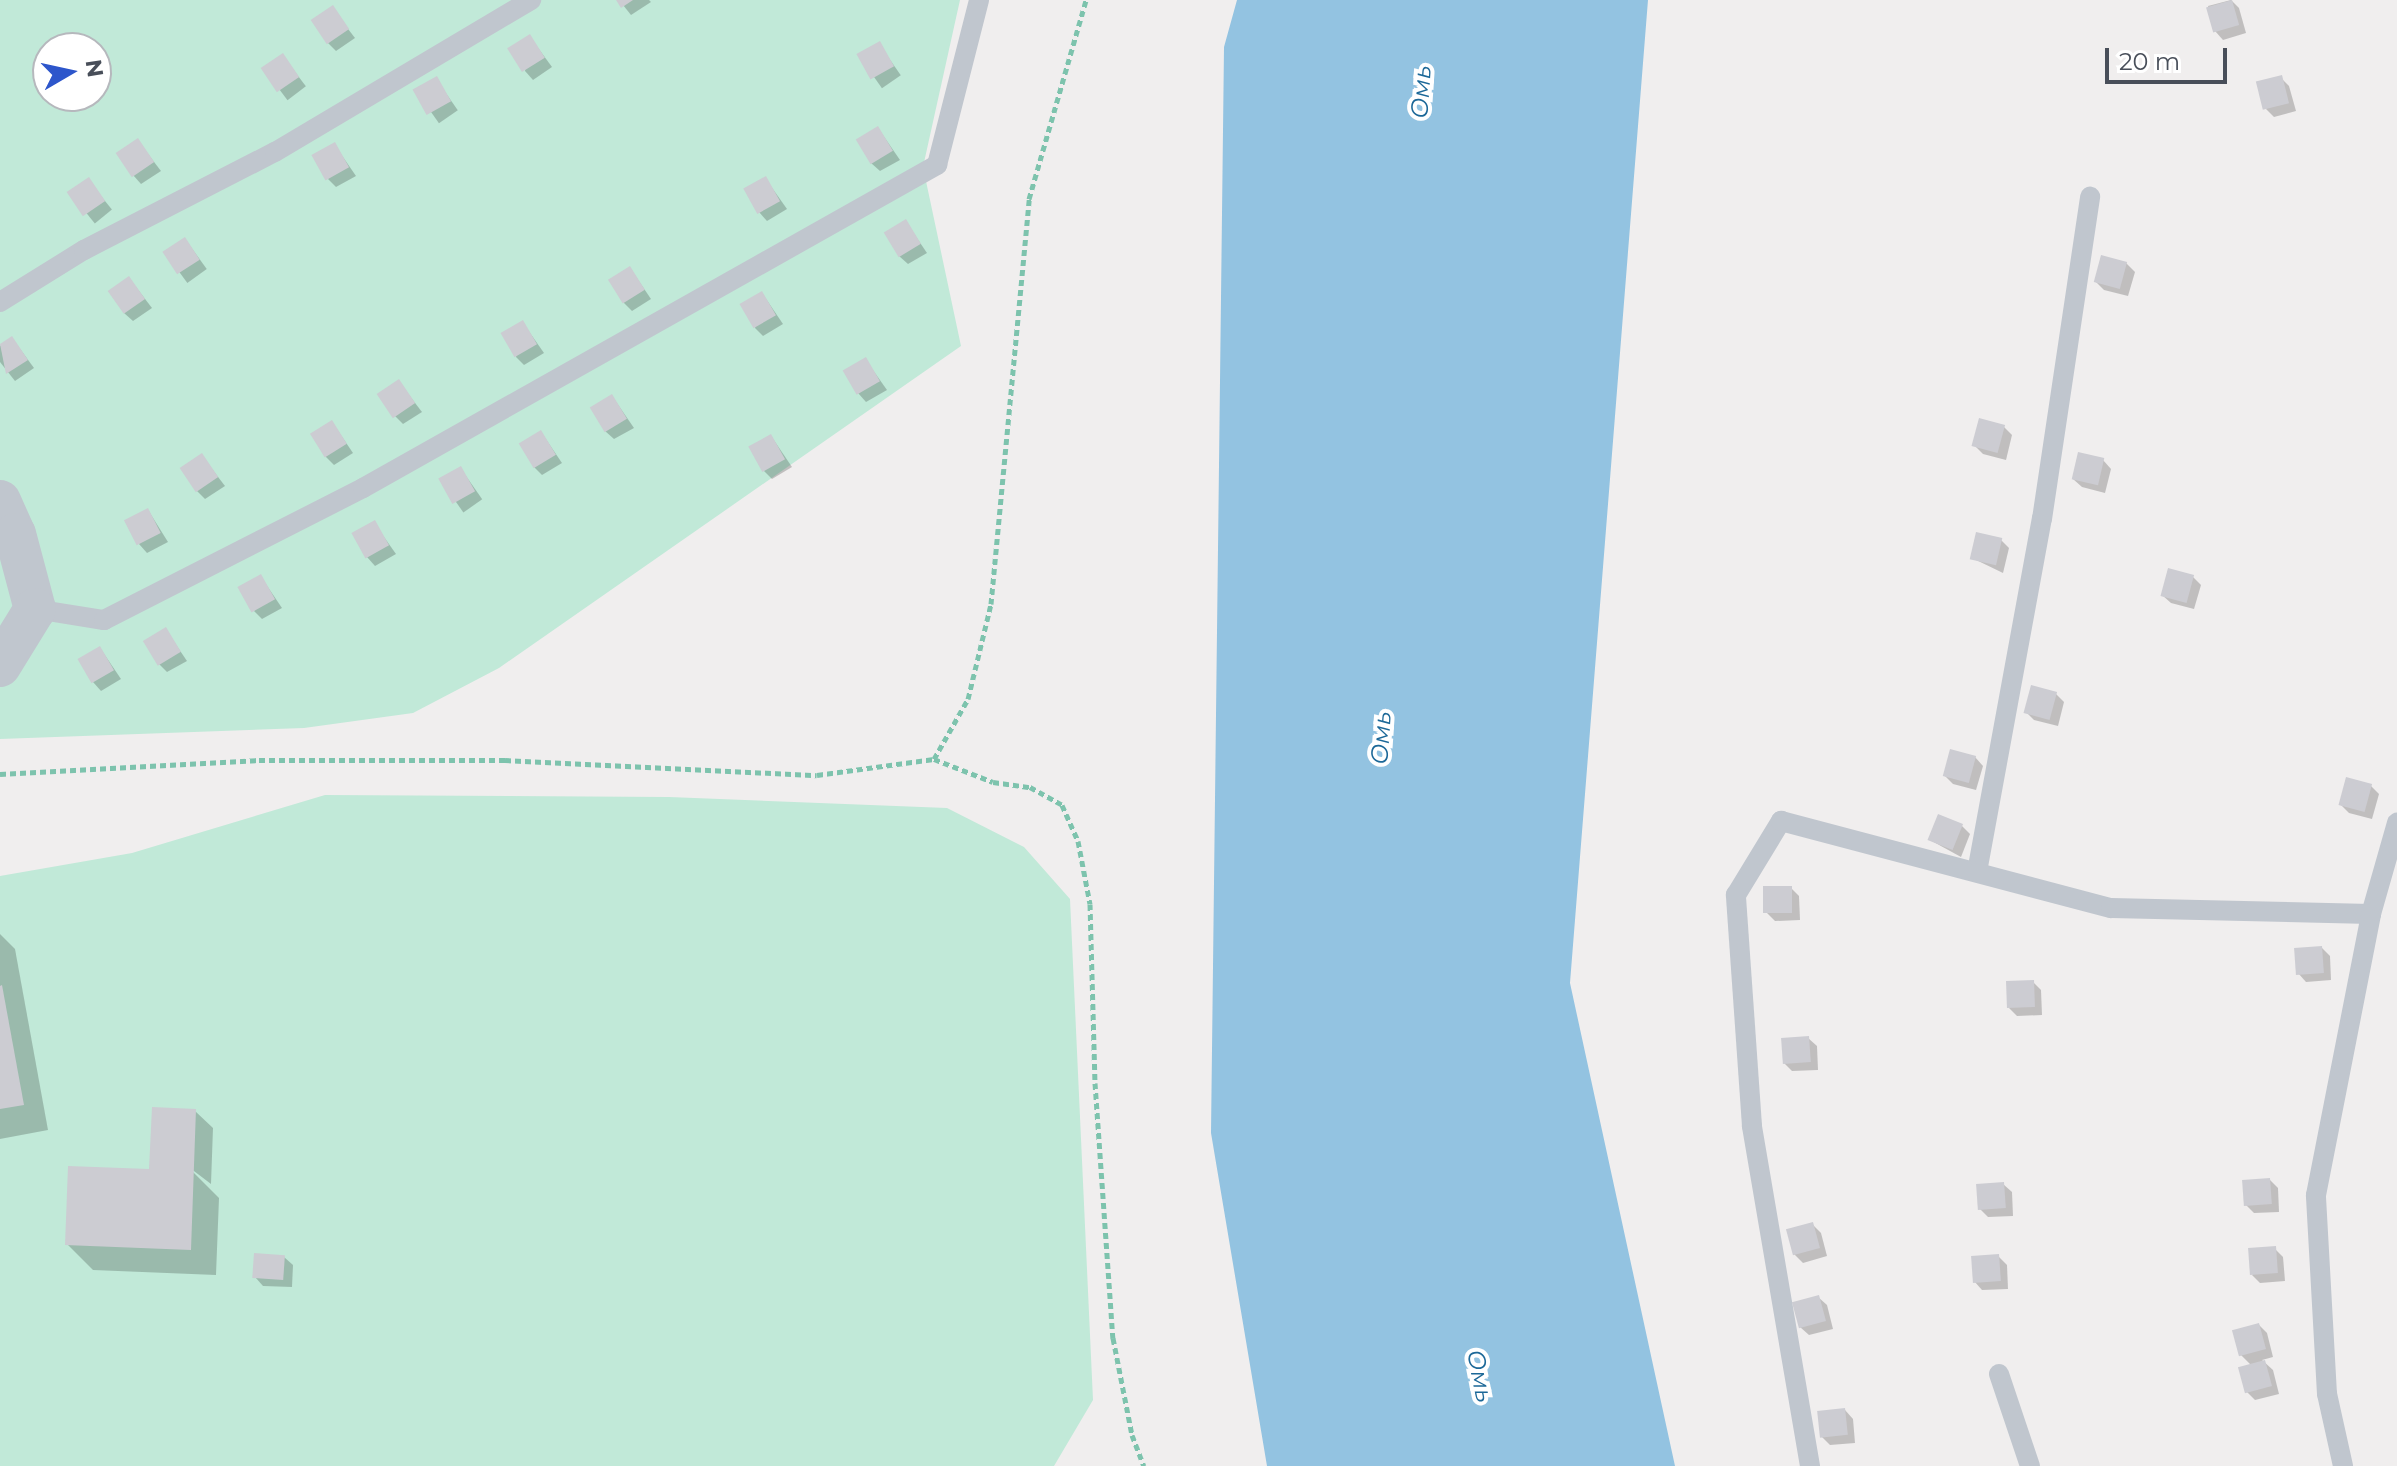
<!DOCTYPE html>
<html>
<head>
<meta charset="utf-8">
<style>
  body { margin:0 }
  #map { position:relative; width:2397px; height:1466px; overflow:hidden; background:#f0eeee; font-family:Montserrat,sans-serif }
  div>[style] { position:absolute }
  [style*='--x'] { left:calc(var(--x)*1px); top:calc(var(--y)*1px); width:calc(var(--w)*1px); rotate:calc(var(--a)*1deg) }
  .green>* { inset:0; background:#c1e9d8 }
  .water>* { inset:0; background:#93c3e1 }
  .shadow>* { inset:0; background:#0003; transform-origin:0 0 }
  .building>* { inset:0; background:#ccccd2; transform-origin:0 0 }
  .path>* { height:5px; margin-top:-2.5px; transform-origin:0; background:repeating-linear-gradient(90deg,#7dc3ad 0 6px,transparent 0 10px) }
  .lane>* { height:20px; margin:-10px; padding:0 10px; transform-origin:10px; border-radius:10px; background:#c0c6ce }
  .street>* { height:42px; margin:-21px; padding:0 21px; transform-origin:21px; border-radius:21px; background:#c0c6ce }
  span { translate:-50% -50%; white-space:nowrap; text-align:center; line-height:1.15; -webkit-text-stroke:8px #fff; paint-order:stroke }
  .water-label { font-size:24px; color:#1c6898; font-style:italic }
  .north { position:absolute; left:32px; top:32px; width:80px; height:80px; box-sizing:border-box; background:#fff; border:2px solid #b6b8bd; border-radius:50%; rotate:81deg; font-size:22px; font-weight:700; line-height:32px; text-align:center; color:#484e59 }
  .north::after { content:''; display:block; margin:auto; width:28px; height:36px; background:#2d56cb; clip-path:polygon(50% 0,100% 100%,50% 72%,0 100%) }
  .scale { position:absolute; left:2105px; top:48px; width:122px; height:36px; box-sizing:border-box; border:4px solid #484e59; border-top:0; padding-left:10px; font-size:24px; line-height:28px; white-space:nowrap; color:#484e59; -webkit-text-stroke:6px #fff; paint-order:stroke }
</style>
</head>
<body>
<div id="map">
  <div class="green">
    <i style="clip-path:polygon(evenodd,0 0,960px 0,923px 167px,961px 346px,499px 668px,413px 713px,304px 728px,0 739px,0 0,48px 48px,96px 48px,96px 96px,48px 96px,48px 48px)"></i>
    <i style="clip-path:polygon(325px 795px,669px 797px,947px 808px,1024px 847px,1070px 899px,1093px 1400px,1054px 1466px,0 1466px,0 876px,132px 853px)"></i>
  </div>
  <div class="water">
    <i style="clip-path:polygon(1237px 0,1648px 0,1570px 983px,1675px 1466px,1267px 1466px,1211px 1133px,1224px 47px)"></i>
  </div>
  <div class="shadow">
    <i style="clip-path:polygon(619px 0,649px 0,651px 2px,631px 15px)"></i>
    <i style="clip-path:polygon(2231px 0,2239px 8px,2246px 33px,2223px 40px,2215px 31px,2208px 6px)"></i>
    <i style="clip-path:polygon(332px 8px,355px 38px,336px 51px,328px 43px)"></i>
    <i style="clip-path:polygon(530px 37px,552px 67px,533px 80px,525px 71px)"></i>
    <i style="left:879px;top:44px;width:38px;height:23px;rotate:55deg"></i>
    <i style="left:283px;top:56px;width:38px;height:23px;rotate:53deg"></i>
    <i style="clip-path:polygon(2281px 78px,2289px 86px,2296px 111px,2274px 117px,2266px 109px)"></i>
    <i style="left:436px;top:79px;width:38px;height:23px;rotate:55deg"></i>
    <i style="clip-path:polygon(878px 128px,900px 160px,880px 171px,871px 163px)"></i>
    <i style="clip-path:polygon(138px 141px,161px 171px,141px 184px,133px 175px)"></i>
    <i style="clip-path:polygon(334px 144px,356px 176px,336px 187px,328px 179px)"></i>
    <i style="clip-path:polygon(765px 178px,787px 209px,767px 221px,759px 212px)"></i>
    <i style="left:88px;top:180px;width:38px;height:22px;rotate:51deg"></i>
    <i style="clip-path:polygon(906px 222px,927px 253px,908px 264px,899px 256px)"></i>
    <i style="left:185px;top:239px;width:37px;height:24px;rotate:54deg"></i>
    <i style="clip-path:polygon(2126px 263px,2135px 272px,2128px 296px,2104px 290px,2096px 282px)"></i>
    <i style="clip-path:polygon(630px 268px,651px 299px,632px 311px,623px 302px)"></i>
    <i style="clip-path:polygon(129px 278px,152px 308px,133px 321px,124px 313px)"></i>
    <i style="clip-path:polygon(762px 293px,783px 324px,763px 336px,755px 328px)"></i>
    <i style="clip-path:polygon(523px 323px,544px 353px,524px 365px,516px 357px)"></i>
    <i style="clip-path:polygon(12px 338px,34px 368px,15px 381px,0 362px,0 346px)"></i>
    <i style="clip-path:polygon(865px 359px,887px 390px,866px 402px,858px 393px)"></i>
    <i style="clip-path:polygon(399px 382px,422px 412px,403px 424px,395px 416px)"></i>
    <i style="clip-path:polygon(612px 396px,634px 428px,614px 439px,605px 431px)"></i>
    <i style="clip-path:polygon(332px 422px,353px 453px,334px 465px,325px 456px)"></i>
    <i style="clip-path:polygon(2004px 427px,2012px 435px,2006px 460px,1983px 454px,1974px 445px)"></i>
    <i style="clip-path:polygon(541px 432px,562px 463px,542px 475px,534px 467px)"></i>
    <i style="clip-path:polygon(771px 436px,792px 467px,772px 479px,764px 471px)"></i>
    <i style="clip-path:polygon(202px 456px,225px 486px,205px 499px,197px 491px)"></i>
    <i style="clip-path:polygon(2103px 460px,2111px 469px,2105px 493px,2082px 487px,2073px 479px)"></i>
    <i style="left:461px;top:469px;width:37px;height:23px;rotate:55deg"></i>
    <i style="clip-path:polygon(148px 510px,168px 542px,147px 553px,139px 544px)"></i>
    <i style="clip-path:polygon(374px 523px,396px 554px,375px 566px,367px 557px)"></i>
    <i style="clip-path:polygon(2001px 540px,2009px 548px,2003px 573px,1972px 558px)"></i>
    <i style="clip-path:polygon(261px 577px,282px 608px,262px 619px,254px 611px)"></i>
    <i style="clip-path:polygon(2193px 577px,2201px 585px,2194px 609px,2171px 603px,2162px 595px)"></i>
    <i style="clip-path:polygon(166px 630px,187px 661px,167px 672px,159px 664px)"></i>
    <i style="clip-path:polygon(100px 648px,121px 679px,101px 691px,93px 682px)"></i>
    <i style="clip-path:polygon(2056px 694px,2064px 702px,2058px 726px,2034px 720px,2026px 712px)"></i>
    <i style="clip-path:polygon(1975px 757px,1983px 766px,1976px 790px,1953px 784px,1945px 776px)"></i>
    <i style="clip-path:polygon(2371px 786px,2379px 794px,2372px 819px,2349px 813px,2340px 804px)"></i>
    <i style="clip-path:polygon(1962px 826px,1970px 834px,1961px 857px,1930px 840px)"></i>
    <i style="clip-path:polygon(1791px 888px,1799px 896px,1800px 920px,1775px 921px,1767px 913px)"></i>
    <i style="clip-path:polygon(0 934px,15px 949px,48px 1130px,0 1139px)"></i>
    <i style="clip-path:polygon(2322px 948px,2330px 956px,2331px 980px,2306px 982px,2298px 973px)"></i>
    <i style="clip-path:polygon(2033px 982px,2041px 990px,2042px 1015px,2017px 1016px,2009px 1008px)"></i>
    <i style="clip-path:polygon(1808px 1038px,1817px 1046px,1818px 1070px,1792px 1071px,1784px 1063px)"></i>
    <i style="clip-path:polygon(195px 1111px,213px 1128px,211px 1184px,186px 1165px,219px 1198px,216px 1275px,93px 1270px,67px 1244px,154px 1171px)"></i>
    <i style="clip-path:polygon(2270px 1180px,2278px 1188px,2279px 1212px,2254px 1213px,2246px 1205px)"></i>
    <i style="clip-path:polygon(2003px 1184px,2012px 1192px,2013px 1216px,1988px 1217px,1979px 1208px)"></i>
    <i style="clip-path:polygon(1812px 1224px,1821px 1233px,1827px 1256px,1803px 1263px,1794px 1254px)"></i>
    <i style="clip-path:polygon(2275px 1249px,2283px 1257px,2285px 1281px,2260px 1283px,2252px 1275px)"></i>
    <i style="clip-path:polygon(1998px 1256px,2007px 1265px,2008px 1289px,1982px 1290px,1974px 1281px)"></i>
    <i style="clip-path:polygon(284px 1257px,293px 1265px,292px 1287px,263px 1286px,255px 1277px)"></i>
    <i style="clip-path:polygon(1818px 1297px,1827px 1305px,1833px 1329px,1809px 1335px,1800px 1327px)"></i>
    <i style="clip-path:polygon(2259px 1325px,2267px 1333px,2273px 1357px,2262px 1360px,2273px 1370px,2279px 1394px,2255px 1400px,2247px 1392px,2251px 1365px,2241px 1355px)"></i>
    <i style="clip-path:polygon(1845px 1410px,1853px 1419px,1855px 1443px,1830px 1445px,1822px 1437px)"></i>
  </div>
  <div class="building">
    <i style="clip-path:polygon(616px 0,633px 0,621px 8px)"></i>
    <i style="left:2232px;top:0;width:26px;height:27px;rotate:74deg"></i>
    <i style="left:333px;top:5px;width:29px;height:27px;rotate:56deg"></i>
    <i style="left:530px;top:34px;width:28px;height:27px;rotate:58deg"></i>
    <i style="left:880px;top:41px;width:29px;height:27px;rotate:61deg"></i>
    <i style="left:283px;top:53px;width:29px;height:27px;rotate:56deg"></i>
    <i style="left:2282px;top:75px;width:29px;height:27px;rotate:76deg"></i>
    <i style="left:437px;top:76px;width:29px;height:28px;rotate:61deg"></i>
    <i style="left:878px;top:126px;width:29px;height:26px;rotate:59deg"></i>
    <i style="left:138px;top:138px;width:29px;height:27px;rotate:56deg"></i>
    <i style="left:335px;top:142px;width:29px;height:27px;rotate:61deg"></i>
    <i style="left:766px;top:176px;width:29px;height:26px;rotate:61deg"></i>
    <i style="left:89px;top:177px;width:29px;height:27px;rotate:56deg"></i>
    <i style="left:906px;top:219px;width:29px;height:26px;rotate:59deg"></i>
    <i style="left:185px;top:237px;width:27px;height:27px;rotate:57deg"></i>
    <i style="left:2101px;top:255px;width:27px;height:28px;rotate:15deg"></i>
    <i style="left:630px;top:266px;width:28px;height:26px;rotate:58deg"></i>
    <i style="left:129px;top:276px;width:28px;height:26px;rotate:55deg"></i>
    <i style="left:762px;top:291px;width:28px;height:26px;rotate:60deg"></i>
    <i style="left:523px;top:320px;width:28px;height:26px;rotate:60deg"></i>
    <i style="clip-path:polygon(12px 336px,28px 360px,6px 374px,0 344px)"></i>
    <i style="left:866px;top:357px;width:28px;height:27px;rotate:60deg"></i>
    <i style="left:399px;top:379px;width:29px;height:27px;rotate:56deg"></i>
    <i style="left:612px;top:394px;width:29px;height:26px;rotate:59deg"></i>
    <i style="left:1979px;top:418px;width:27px;height:29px;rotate:15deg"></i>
    <i style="left:332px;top:420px;width:28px;height:26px;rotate:58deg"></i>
    <i style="left:541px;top:430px;width:29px;height:26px;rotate:59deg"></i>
    <i style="left:771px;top:434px;width:29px;height:26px;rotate:61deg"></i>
    <i style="left:2078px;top:452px;width:27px;height:28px;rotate:13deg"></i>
    <i style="left:202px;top:453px;width:29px;height:27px;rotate:56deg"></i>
    <i style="left:461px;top:466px;width:29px;height:26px;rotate:61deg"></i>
    <i style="left:148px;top:508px;width:28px;height:27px;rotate:63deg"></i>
    <i style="left:375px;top:520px;width:29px;height:27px;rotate:61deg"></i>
    <i style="left:1976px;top:532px;width:27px;height:28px;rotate:13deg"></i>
    <i style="left:2168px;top:568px;width:27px;height:29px;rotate:15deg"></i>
    <i style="left:261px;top:574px;width:29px;height:27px;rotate:61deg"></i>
    <i style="left:166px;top:627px;width:29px;height:27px;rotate:59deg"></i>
    <i style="left:100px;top:646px;width:28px;height:26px;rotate:60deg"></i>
    <i style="left:2031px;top:685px;width:27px;height:29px;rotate:15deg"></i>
    <i style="left:1950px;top:749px;width:27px;height:28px;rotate:15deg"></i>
    <i style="left:2346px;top:777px;width:27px;height:29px;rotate:15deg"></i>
    <i style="left:1938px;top:814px;width:27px;height:28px;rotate:22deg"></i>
    <i style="left:1792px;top:886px;width:27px;height:29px;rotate:90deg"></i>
    <i style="left:2322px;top:946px;width:27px;height:28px;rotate:86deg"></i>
    <i style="left:2034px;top:980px;width:27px;height:28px;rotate:88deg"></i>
    <i style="clip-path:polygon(2px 985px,24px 1105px,0 1109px,0 986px)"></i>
    <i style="left:1809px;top:1036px;width:26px;height:28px;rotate:86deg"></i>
    <i style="clip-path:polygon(152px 1107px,196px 1109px,191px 1250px,65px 1245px,68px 1166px,149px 1169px)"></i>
    <i style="left:2270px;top:1178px;width:26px;height:28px;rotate:86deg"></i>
    <i style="left:2004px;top:1182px;width:26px;height:28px;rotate:86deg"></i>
    <i style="left:1813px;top:1222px;width:27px;height:28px;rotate:75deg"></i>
    <i style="left:2276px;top:1246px;width:27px;height:28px;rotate:86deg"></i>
    <i style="left:254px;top:1253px;width:31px;height:25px;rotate:4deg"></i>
    <i style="left:1999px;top:1254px;width:27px;height:28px;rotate:86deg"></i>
    <i style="left:1819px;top:1295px;width:27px;height:28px;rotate:75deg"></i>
    <i style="left:2259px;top:1323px;width:27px;height:28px;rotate:75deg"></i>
    <i style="left:2265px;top:1360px;width:27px;height:28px;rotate:75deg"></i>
    <i style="left:1845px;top:1408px;width:27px;height:28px;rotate:84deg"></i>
  </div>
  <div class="path">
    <i style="--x:934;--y:759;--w:63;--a:21.3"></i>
    <i style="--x:993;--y:782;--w:37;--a:8"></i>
    <i style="--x:1030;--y:787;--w:37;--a:29"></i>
    <i style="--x:1062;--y:805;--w:39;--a:66"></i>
    <i style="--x:1078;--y:841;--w:64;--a:79.2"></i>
    <i style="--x:1090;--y:904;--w:179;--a:88.4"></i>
    <i style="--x:1095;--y:1083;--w:256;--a:86"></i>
    <i style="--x:1113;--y:1338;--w:99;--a:78.9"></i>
    <i style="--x:1132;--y:1435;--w:33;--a:69"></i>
    <i style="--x:0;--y:774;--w:259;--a:-3.1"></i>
    <i style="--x:259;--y:760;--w:246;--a:0"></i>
    <i style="--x:505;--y:760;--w:312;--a:2.8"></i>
    <i style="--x:817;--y:775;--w:118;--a:-7.8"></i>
    <i style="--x:934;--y:759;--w:69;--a:-60.5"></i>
    <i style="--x:968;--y:699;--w:98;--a:-76.4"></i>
    <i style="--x:991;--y:604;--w:407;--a:-84.6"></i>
    <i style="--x:1029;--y:199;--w:207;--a:-74"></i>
  </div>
  <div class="lane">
    <i style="--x:0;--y:302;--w:99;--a:-31.8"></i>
    <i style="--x:84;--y:250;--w:215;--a:-27.2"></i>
    <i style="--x:275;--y:152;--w:298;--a:-30.7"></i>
    <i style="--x:35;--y:609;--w:70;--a:9.1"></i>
    <i style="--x:104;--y:620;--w:291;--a:-27"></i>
    <i style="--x:363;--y:488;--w:659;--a:-29.37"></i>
    <i style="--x:937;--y:165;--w:170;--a:-75.7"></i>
    <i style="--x:1977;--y:872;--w:359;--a:-79.6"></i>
    <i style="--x:2042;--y:519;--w:326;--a:-81.5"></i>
    <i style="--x:1999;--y:1374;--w:97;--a:71.4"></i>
    <i style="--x:1810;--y:1466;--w:345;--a:-99.7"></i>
    <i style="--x:1752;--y:1126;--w:232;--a:-94"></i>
    <i style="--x:1736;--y:895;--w:87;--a:-58.7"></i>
    <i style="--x:1781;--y:821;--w:341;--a:14.8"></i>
    <i style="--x:2111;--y:908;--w:260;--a:1.3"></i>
    <i style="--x:2371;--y:914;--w:95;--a:-74.1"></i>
    <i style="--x:2343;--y:1466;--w:74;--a:-102.5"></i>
    <i style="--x:2327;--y:1394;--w:199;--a:-93.2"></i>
    <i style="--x:2316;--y:1195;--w:286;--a:-78.9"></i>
  </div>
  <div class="street">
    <i style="--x:0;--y:501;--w:36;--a:66"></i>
    <i style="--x:15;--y:534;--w:78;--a:75.1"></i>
    <i style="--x:35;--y:609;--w:67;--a:121.6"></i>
  </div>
  <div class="water-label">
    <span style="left:1421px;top:92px;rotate:-86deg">Омь</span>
    <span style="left:1381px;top:738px;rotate:-86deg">Омь</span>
    <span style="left:1480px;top:1376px;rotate:79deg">Омь</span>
  </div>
  <div class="north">N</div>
  <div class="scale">20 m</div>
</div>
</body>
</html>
